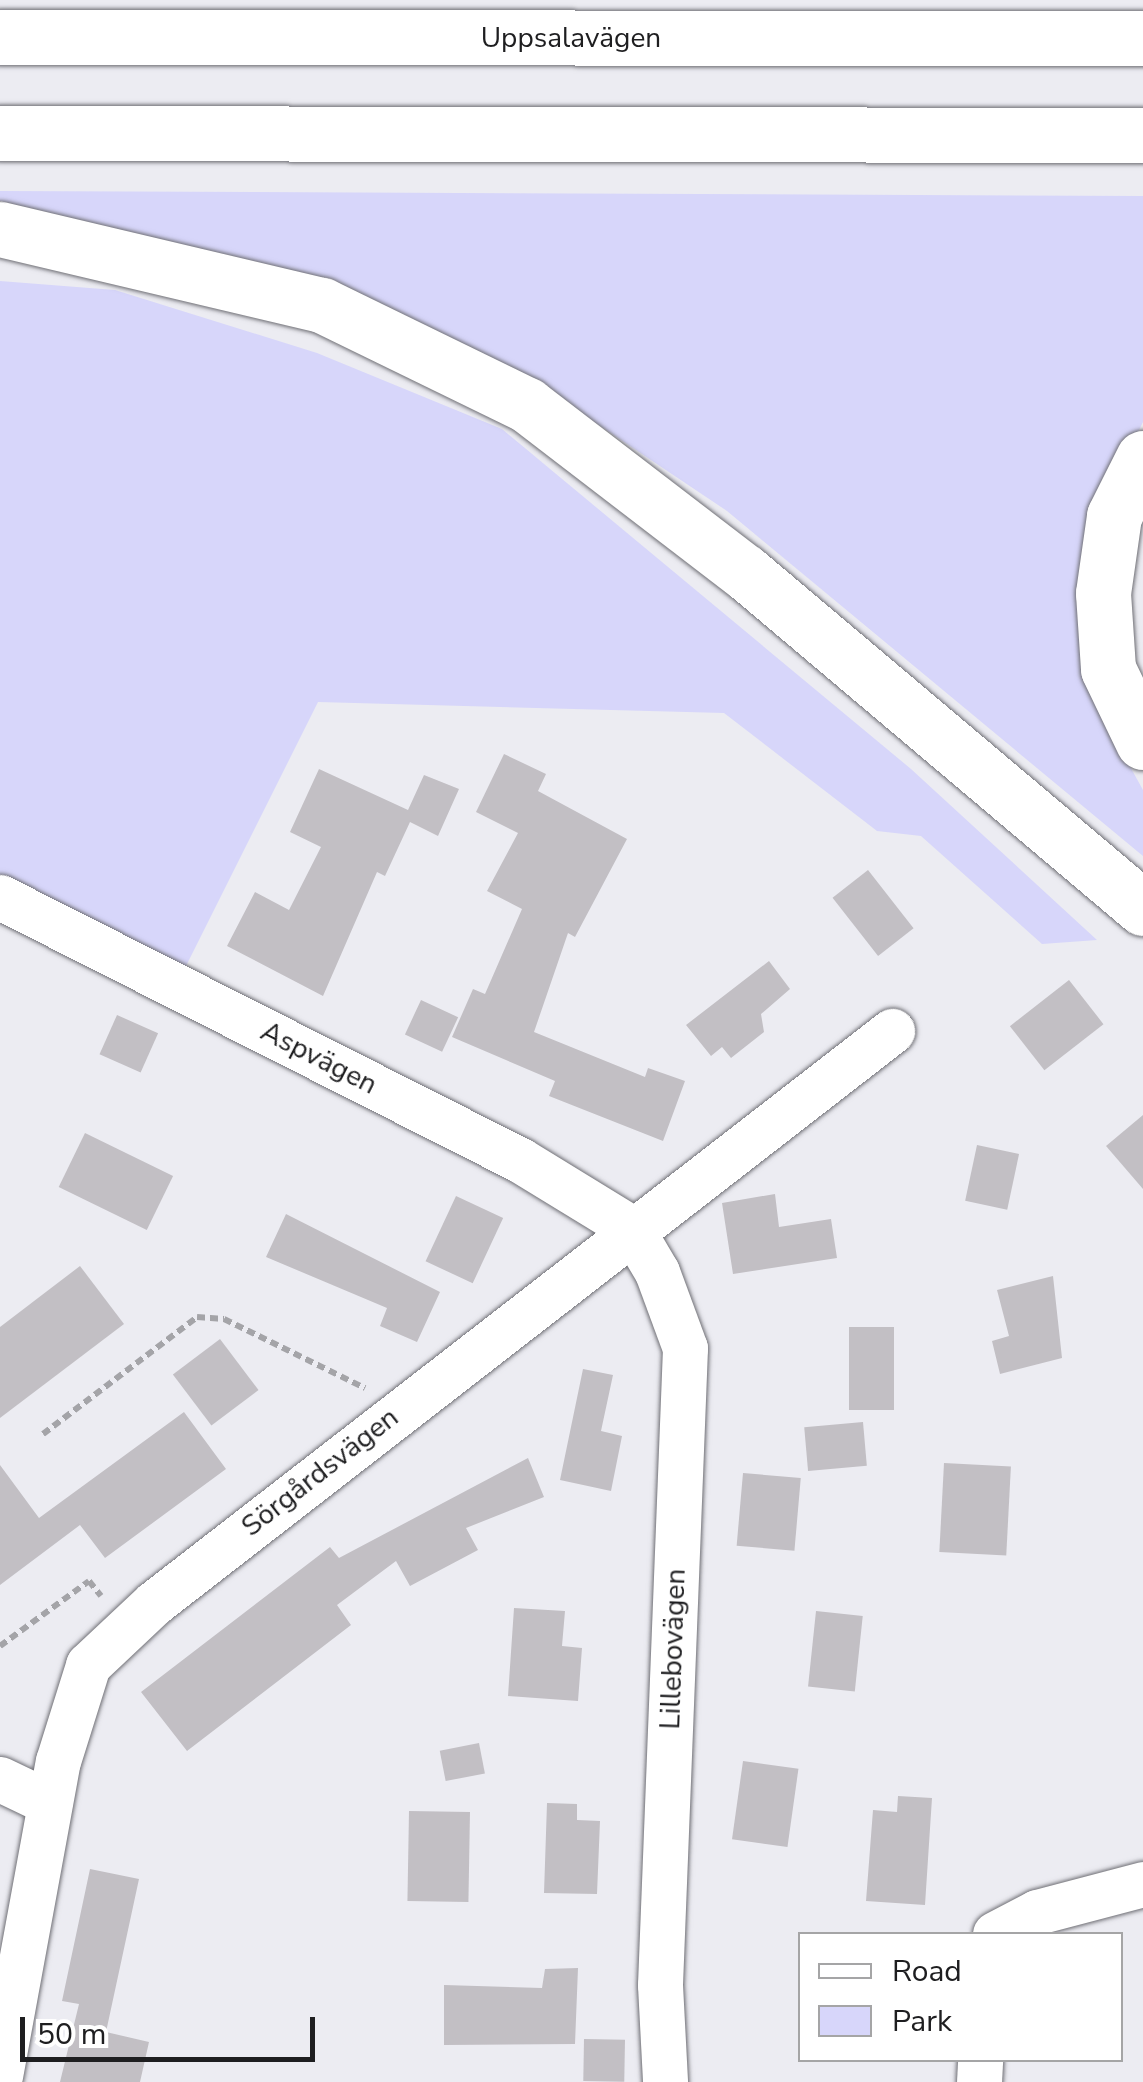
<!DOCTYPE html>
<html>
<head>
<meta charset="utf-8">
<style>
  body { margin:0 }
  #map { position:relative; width:1143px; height:2082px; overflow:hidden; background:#ececf2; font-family:"Nunito Sans",sans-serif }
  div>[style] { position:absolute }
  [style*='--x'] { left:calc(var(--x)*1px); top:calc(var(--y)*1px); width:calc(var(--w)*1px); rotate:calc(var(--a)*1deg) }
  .green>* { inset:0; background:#d7d6fa }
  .building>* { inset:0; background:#c2bfc4; transform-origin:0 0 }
  .path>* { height:6px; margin-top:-3px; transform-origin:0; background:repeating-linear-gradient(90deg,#a4a4a8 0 8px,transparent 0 13px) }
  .roads { filter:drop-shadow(0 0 2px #6f6f75) drop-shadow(0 0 2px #6f6f75) }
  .minor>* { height:45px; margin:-22.5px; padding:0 22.5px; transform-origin:22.5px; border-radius:22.5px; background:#fff }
  .highway>* { height:55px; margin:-27.5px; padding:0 27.5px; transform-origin:27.5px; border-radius:27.5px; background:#fff }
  span { translate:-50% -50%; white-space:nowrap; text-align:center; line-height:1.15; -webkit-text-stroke:8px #fff; paint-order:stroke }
  .street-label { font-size:28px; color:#1e1e20 }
  .legend { position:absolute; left:798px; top:1932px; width:325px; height:130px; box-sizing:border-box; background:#fff; border:2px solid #a5a5a6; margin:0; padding:12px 18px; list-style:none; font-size:30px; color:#1e1e20 }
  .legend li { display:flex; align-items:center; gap:20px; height:50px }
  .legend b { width:50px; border:2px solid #a5a5a6 }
  .scale { position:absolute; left:20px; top:2017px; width:295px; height:45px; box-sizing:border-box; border:5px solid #1e1e20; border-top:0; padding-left:12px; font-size:30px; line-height:35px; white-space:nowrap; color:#1e1e20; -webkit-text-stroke:8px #fff; paint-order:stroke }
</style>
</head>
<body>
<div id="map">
  <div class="green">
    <i style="clip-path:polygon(0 191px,1143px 196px,1143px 422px,1098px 513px,1100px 712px,1143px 790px,1143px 856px,727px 511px,539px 385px,271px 266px,0 201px)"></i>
    <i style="clip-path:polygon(0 281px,115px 290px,317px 353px,502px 429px,911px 769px,1097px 940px,1042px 944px,921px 836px,877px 831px,724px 713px,318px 702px,184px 970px,0 883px)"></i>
  </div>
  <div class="building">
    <i style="clip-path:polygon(504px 754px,546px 774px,538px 791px,627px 839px,575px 937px,568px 933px,534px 1032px,645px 1077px,648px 1068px,685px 1081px,663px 1141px,549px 1096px,555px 1081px,452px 1037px,473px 989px,485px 994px,522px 909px,487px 891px,518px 833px,476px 812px)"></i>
    <i style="clip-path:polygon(319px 769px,408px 810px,424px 775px,459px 789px,438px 836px,410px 822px,385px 876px,377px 872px,323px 996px,227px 946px,255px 892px,289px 910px,321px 847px,290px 832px)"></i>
    <i style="left:868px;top:870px;width:74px;height:45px;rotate:52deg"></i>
    <i style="clip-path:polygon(769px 961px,790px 989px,761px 1014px,764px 1032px,731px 1058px,722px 1047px,711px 1056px,686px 1025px)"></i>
    <i style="left:1069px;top:980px;width:56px;height:75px;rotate:52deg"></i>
    <i style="left:421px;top:1000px;width:41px;height:38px;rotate:25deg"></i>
    <i style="left:117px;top:1015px;width:45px;height:43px;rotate:24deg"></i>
    <i style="clip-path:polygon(1143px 1115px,1143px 1189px,1106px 1146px)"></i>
    <i style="left:85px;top:1133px;width:98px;height:60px;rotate:26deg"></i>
    <i style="left:977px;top:1145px;width:43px;height:57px;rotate:12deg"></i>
    <i style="clip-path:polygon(775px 1194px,779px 1227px,831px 1219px,837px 1258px,733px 1274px,722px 1203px)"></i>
    <i style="left:456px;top:1196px;width:52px;height:72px;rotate:25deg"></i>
    <i style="clip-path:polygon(286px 1214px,440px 1292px,417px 1342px,380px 1326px,387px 1308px,266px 1257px)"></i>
    <i style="clip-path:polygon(80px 1266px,124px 1324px,0 1418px,0 1327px)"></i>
    <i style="clip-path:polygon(1053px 1276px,1062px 1358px,1000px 1374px,992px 1341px,1009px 1336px,997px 1290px)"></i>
    <i style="left:849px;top:1327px;width:45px;height:83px"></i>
    <i style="left:220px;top:1339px;width:64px;height:59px;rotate:53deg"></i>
    <i style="clip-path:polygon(583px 1369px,613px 1375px,601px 1431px,622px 1436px,611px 1491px,560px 1480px)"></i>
    <i style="clip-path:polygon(184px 1412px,226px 1469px,105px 1558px,80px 1525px,0 1585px,0 1465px,39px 1518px)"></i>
    <i style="left:863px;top:1422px;width:44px;height:59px;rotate:85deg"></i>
    <i style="clip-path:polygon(528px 1458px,544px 1497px,466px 1528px,478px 1550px,410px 1586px,396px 1561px,337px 1605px,351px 1625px,187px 1751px,141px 1692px,330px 1547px,339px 1558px)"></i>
    <i style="left:944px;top:1463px;width:67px;height:89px;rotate:3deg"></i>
    <i style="left:743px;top:1473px;width:58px;height:73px;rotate:5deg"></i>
    <i style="clip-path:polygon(514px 1608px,565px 1611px,562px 1646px,582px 1648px,578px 1701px,508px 1696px)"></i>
    <i style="left:816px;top:1611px;width:47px;height:76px;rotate:6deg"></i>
    <i style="left:479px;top:1743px;width:31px;height:40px;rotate:79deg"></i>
    <i style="left:743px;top:1761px;width:56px;height:79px;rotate:8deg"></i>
    <i style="clip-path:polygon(898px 1796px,932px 1798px,925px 1905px,866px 1901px,873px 1810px,897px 1812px)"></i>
    <i style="clip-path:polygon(547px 1803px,577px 1804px,577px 1820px,600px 1821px,597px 1894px,544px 1893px)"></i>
    <i style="left:409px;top:1811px;width:61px;height:90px;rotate:1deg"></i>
    <i style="clip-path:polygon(90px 1869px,139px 1879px,106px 2032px,149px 2042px,140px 2082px,60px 2082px,79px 2004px,62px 2001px)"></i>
    <i style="clip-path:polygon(578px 1968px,575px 2044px,444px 2045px,444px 1985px,542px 1988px,545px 1969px)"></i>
    <i style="left:584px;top:2039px;width:41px;height:42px;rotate:1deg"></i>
  </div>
  <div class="path">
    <i style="--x:43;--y:1434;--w:193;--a:-37.2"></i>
    <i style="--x:197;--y:1317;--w:27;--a:4"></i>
    <i style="--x:224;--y:1319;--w:157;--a:26.1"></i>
    <i style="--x:0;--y:1646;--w:110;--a:-36.1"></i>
    <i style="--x:89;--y:1581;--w:19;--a:51"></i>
  </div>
  <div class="roads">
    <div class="minor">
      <i style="--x:0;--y:897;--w:583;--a:26.83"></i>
      <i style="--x:520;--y:1160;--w:130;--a:31.5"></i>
      <i style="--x:631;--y:1228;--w:51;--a:59.4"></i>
      <i style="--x:657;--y:1272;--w:81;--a:69.8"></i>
      <i style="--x:685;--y:1348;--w:637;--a:92.25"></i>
      <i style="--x:660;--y:1985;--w:97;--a:87"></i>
      <i style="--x:0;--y:1779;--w:55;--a:25.6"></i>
      <i style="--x:995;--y:1934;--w:47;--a:-27.6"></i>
      <i style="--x:1037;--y:1912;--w:110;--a:-14.8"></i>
      <i style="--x:0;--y:2076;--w:320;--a:-79.6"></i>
      <i style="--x:58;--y:1761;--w:101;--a:-72.6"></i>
      <i style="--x:88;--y:1665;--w:91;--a:-43.2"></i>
      <i style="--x:154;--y:1603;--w:934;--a:-37.78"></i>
      <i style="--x:979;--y:2082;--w:22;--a:-87"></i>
    </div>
    <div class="highway">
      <i style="--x:0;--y:37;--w:1143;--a:0.05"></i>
      <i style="--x:0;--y:133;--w:1143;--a:0.1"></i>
      <i style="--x:0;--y:229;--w:331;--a:13.3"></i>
      <i style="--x:322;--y:305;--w:228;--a:26"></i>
      <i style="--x:527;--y:405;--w:275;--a:37.5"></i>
      <i style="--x:745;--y:572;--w:521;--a:40.17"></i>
      <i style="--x:1143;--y:458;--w:65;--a:116.6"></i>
      <i style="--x:1114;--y:516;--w:78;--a:98.1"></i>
      <i style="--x:1103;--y:593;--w:76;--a:86.2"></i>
      <i style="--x:1108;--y:669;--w:81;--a:64.4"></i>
    </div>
  </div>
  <div class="street-label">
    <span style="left:571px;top:38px">Uppsalavägen</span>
    <span style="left:319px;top:1058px;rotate:27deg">Aspvägen</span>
    <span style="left:320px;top:1472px;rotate:-38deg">Sörgårdsvägen</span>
    <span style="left:673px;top:1649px;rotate:-88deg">Lillebovägen</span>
  </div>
  <ul class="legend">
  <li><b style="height:12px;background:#fff"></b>Road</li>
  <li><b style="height:28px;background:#d7d6fa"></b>Park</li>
  </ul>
  <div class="scale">50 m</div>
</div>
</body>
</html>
